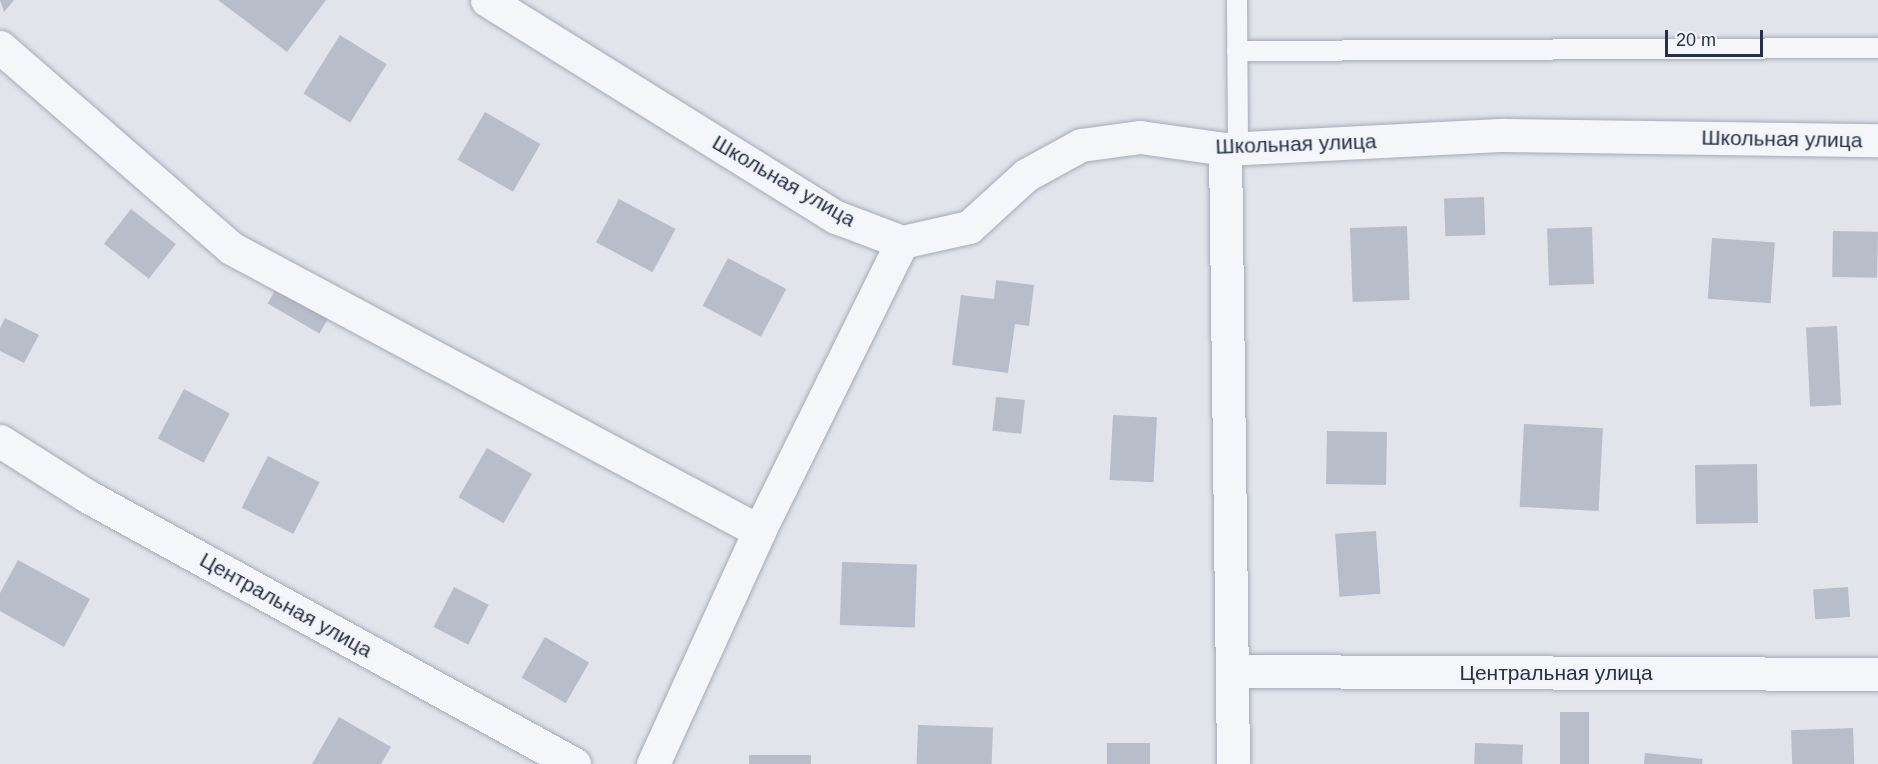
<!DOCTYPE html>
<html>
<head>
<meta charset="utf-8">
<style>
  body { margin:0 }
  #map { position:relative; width:1878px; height:764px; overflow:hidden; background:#e1e4eb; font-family:Helvetica,sans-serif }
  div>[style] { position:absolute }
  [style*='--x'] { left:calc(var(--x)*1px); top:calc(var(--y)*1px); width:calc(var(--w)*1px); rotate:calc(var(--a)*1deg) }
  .building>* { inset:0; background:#b8bdca; transform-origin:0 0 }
  .roads { filter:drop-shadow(0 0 2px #a5aab6) drop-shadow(0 0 2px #a5aab6) }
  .lane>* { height:20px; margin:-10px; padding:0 10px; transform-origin:10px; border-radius:10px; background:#f5f6f9 }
  .street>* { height:33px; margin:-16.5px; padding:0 16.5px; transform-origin:16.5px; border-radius:16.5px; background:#f5f6f9 }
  span { translate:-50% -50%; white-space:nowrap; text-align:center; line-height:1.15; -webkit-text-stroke:4.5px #f1f4f8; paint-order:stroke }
  .street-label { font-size:21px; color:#273045 }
  .scale { position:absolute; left:1665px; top:30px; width:98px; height:27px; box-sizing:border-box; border:3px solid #273045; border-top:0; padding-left:8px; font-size:18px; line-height:21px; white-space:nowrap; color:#273045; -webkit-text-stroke:4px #f1f4f8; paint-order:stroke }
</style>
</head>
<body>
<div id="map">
  <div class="building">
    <i style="clip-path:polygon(0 0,14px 0,4px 12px)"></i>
    <i style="clip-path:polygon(218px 0,326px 0,287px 52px)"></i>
    <i style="left:340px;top:35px;width:55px;height:69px;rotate:32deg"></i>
    <i style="left:485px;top:112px;width:64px;height:55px;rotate:30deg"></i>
    <i style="left:1484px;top:197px;width:38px;height:40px;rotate:88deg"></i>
    <i style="left:619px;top:199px;width:64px;height:49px;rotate:28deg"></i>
    <i style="left:131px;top:209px;width:57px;height:44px;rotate:38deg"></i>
    <i style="left:1407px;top:226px;width:74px;height:57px;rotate:88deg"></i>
    <i style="left:1592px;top:227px;width:57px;height:45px;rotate:88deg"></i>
    <i style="left:1833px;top:231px;width:45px;height:46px;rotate:1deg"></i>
    <i style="left:1712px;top:238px;width:63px;height:61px;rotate:4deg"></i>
    <i style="left:728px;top:258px;width:66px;height:54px;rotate:28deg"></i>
    <i style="left:281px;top:280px;width:60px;height:27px;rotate:30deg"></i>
    <i style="clip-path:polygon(996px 280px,1034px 285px,1029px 326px,1015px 324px,1008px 373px,952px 365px,961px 295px,994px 299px)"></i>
    <i style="clip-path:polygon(5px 318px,39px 335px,24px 363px,0 351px,0 328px)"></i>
    <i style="left:1837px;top:326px;width:79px;height:31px;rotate:87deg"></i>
    <i style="left:184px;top:389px;width:52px;height:56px;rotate:28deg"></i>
    <i style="left:996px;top:397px;width:29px;height:34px;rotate:6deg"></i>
    <i style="left:1113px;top:415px;width:44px;height:65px;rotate:3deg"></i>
    <i style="left:1524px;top:424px;width:79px;height:83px;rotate:3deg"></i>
    <i style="left:1327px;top:431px;width:60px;height:53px;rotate:1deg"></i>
    <i style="left:487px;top:448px;width:52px;height:57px;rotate:30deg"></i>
    <i style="left:268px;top:456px;width:58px;height:58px;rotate:27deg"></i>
    <i style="left:1757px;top:464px;width:59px;height:62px;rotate:89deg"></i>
    <i style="left:1376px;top:531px;width:63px;height:41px;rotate:86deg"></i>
    <i style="clip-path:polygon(18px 560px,90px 599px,64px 647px,0 611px,0 593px)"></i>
    <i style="left:842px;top:562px;width:75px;height:63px;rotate:2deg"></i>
    <i style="left:454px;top:587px;width:39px;height:45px;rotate:27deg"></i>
    <i style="left:1848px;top:587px;width:30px;height:35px;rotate:86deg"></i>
    <i style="left:545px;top:637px;width:51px;height:47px;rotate:30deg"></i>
    <i style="left:1560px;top:712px;width:29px;height:52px"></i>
    <i style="clip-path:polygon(339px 717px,391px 747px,381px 764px,312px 764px)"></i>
    <i style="left:918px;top:725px;width:75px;height:39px;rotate:2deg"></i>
    <i style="left:1853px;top:728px;width:36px;height:62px;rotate:88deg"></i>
    <i style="left:1150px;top:743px;width:21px;height:43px;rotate:90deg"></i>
    <i style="left:1475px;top:743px;width:48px;height:21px;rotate:2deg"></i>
    <i style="clip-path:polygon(1645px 753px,1703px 759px,1702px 764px,1644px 764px)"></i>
    <i style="left:811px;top:755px;width:9px;height:62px;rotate:90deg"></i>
  </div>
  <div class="roads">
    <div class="lane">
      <i style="--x:1237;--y:0;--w:149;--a:89.6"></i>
      <i style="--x:1237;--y:51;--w:641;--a:-0.27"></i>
    </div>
    <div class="street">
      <i style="--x:487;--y:0;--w:411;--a:31.9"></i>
      <i style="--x:836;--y:217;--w:71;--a:20.7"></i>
      <i style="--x:902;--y:242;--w:69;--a:-12.6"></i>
      <i style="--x:969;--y:227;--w:77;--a:-42.4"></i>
      <i style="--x:1026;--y:175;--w:63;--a:-28.6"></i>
      <i style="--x:1081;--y:145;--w:60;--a:-7.7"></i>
      <i style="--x:1140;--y:137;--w:86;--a:8"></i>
      <i style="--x:1225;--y:149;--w:280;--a:-2.9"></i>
      <i style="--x:1505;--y:135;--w:373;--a:0.8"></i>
      <i style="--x:0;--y:47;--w:306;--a:41"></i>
      <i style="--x:231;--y:248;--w:599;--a:28.19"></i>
      <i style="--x:759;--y:531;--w:322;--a:-63.7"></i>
      <i style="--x:1225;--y:149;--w:615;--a:89.25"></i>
      <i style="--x:0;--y:441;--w:103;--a:32.3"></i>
      <i style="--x:87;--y:496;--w:556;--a:28.82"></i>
      <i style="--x:1234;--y:671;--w:644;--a:0.27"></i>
      <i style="--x:653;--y:764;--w:256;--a:-65.5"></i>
    </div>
  </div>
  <div class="street-label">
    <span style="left:1782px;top:139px;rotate:1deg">Школьная улица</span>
    <span style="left:1296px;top:144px;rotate:-2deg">Школьная улица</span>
    <span style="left:784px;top:181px;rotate:30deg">Школьная улица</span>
    <span style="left:286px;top:605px;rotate:29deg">Центральная улица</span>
    <span style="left:1556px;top:673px">Центральная улица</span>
  </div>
  <div class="scale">20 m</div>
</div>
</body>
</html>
